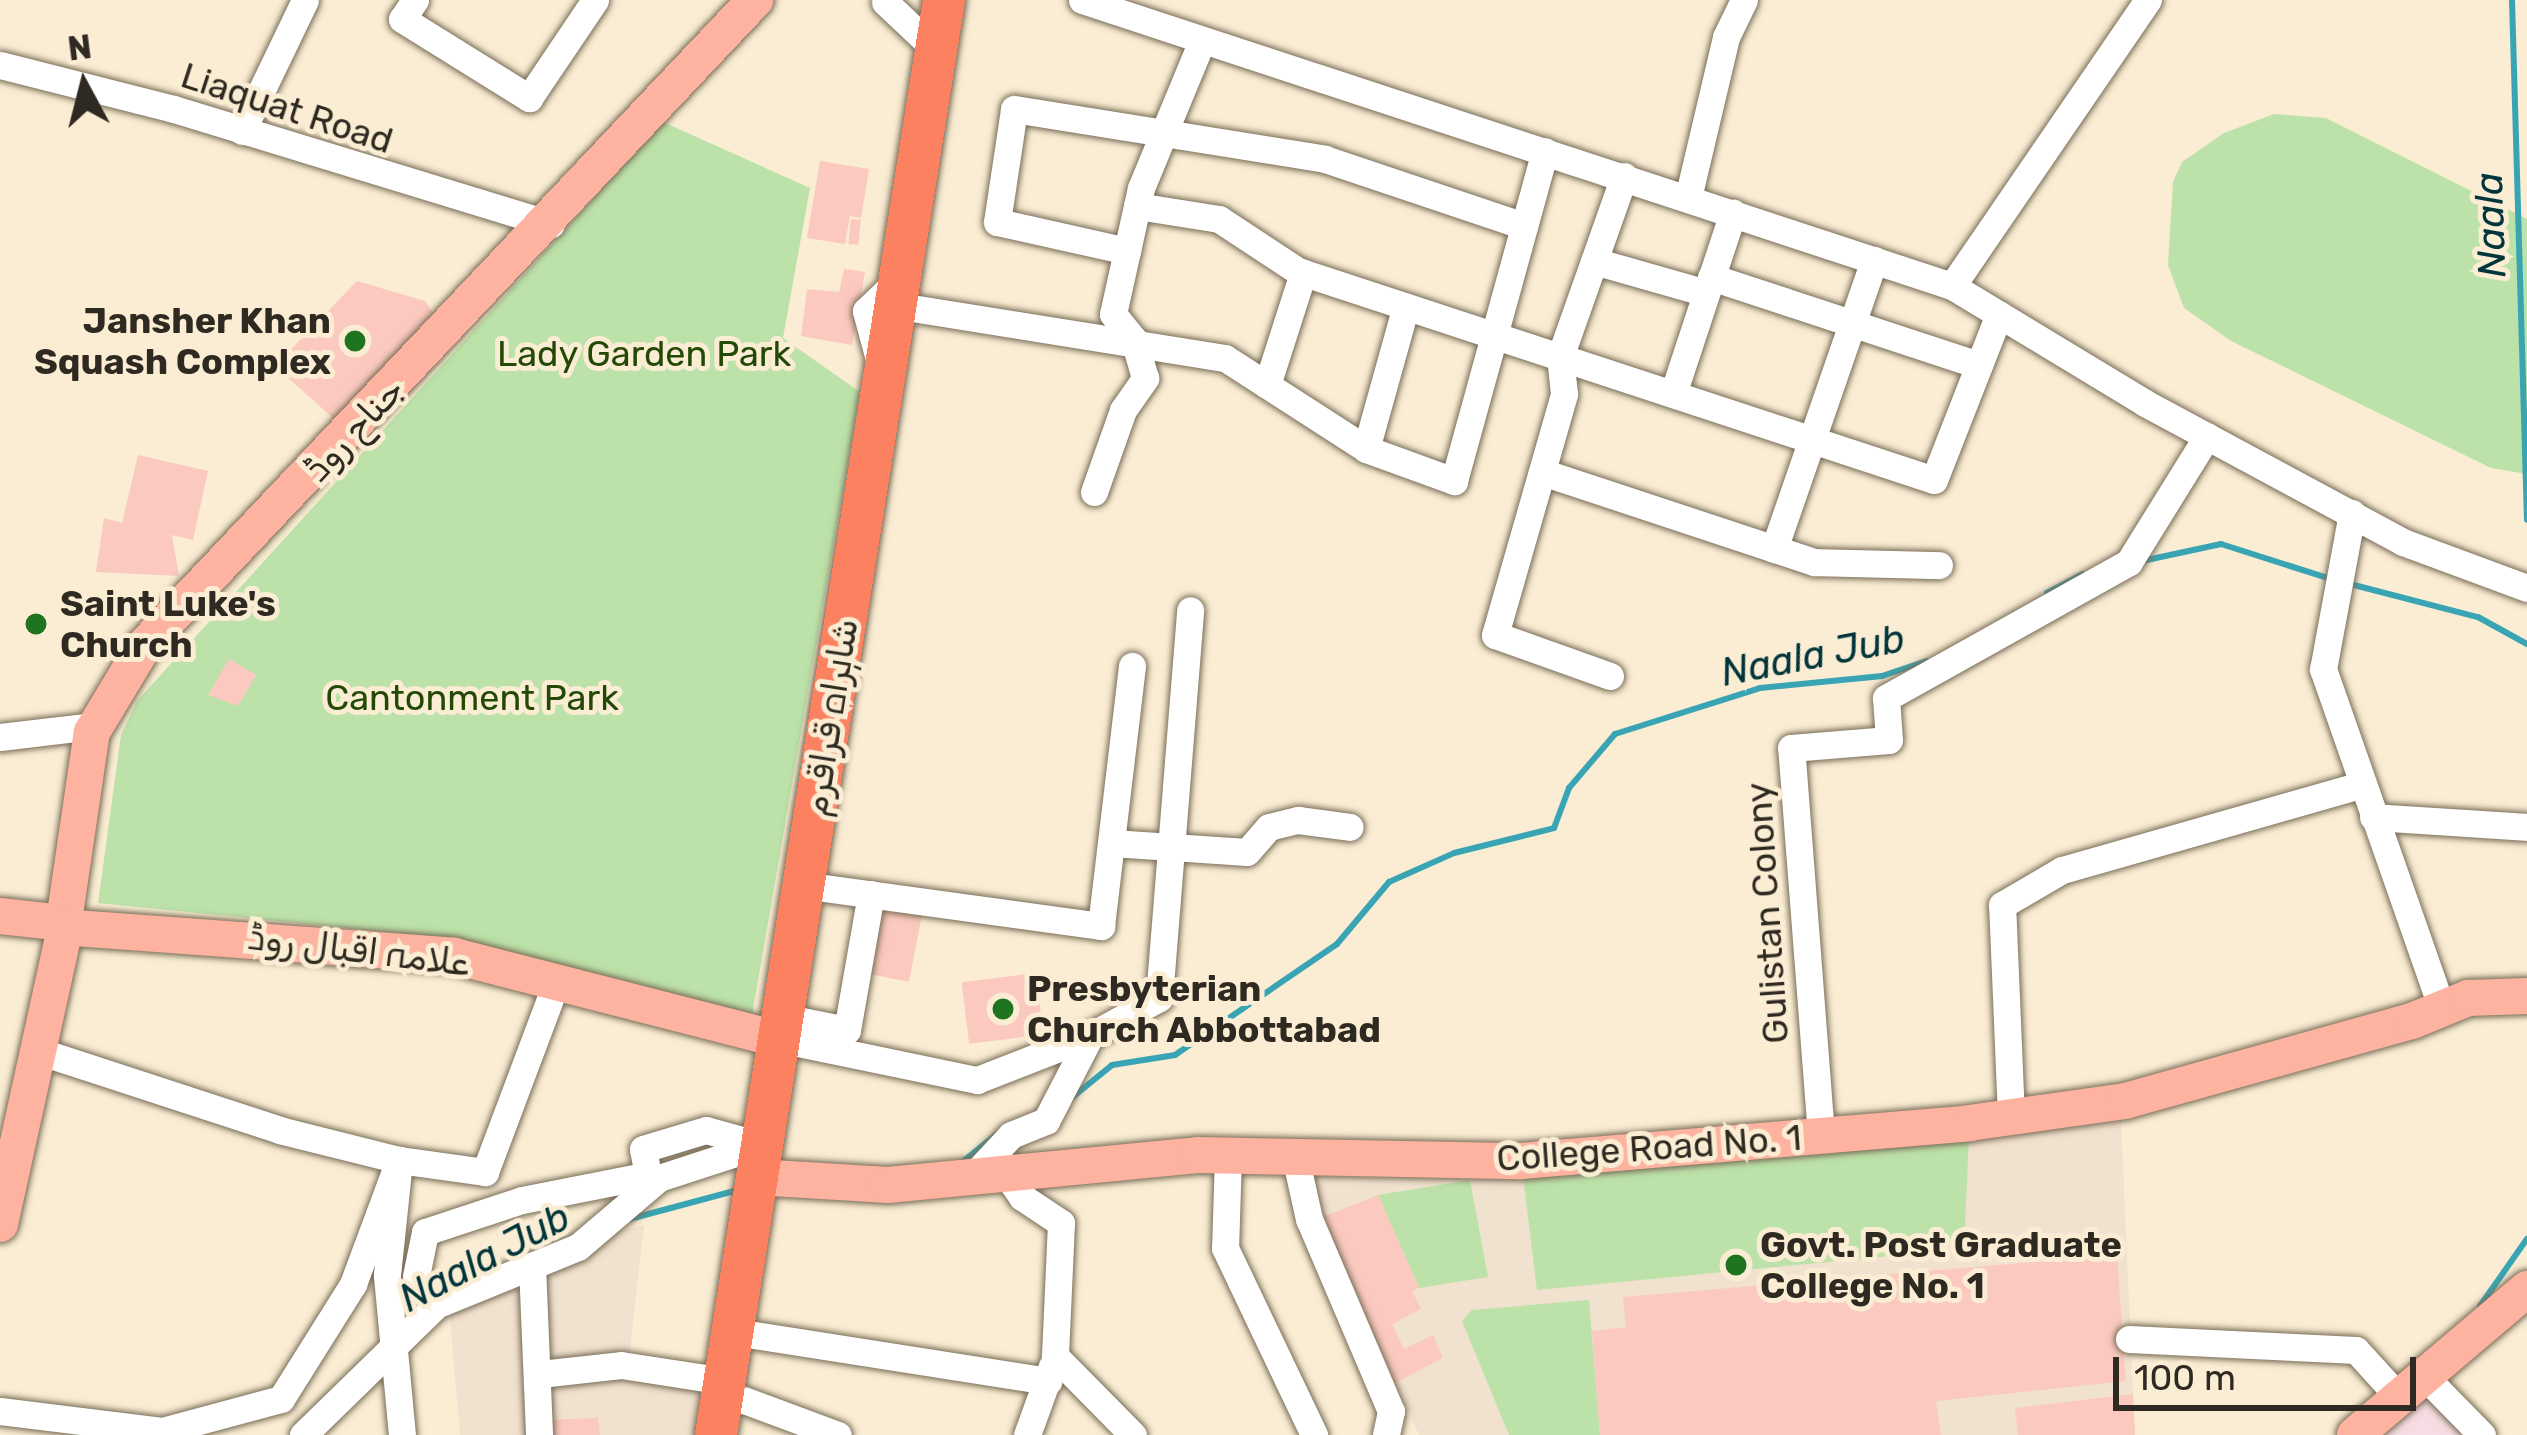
<!DOCTYPE html>
<html>
<head>
<meta charset="utf-8">
<style>
  body { margin:0 }
  #map { position:relative; width:2527px; height:1435px; overflow:hidden; background:#faedd4; font-family:Rubik,Cairo,sans-serif }
  div>[style] { position:absolute }
  [style*='--x'] { left:calc(var(--x)*1px); top:calc(var(--y)*1px); width:calc(var(--w)*1px); rotate:calc(var(--a)*1deg) }
  .education>* { inset:0; background:#f1e1cf }
  .medical>* { inset:0; background:#f7dce3 }
  .green>* { inset:0; background:#bce2a9 }
  .stream>* { height:6px; margin:-3px; padding:0 3px; transform-origin:3px; border-radius:3px; background:#39a5b4 }
  .building>* { inset:0; background:#fbc9bf; transform-origin:0 0 }
  .roads { filter:drop-shadow(0 0 3px #796d57) drop-shadow(0 0 3px #796d57) }
  .minor>* { height:27px; margin:-13.5px; padding:0 13.5px; transform-origin:13.5px; border-radius:13.5px; background:#fff }
  .major>* { height:36px; margin:-18px; padding:0 18px; transform-origin:18px; border-radius:18px; background:#fdb3a0 }
  .highway>* { height:42px; margin:-21px; padding:0 21px; transform-origin:21px; border-radius:21px; background:#fc8161 }
  .dots>* { width:33px; height:33px; translate:-50% -50%; box-sizing:border-box; border:6px solid #faedd4; border-radius:50% }
  span { translate:-50% -50%; white-space:nowrap; text-align:center; line-height:1.15; -webkit-text-stroke:10px #faedd4; paint-order:stroke }
  .street-label { font-size:36px; color:#2f2a21 }
  .poi-label { font-size:36px; color:#2f2a21; font-weight:700 }
  .right { translate:-100% -50%; text-align:right }
  .left { translate:0 -50%; text-align:left }
  .park-label { font-size:36px; color:#234906 }
  .water-label { font-size:39px; color:#01353b; font-style:italic }
  .north { position:absolute; left:24px; top:24px; width:120px; height:120px; -webkit-text-stroke:9px #faedd4; paint-order:stroke; rotate:353deg; font-size:33px; font-weight:700; line-height:48px; text-align:center; color:#2f2a21 }
  .north::after { content:''; display:block; margin:auto; width:42px; height:54px; background:#2f2a21; clip-path:polygon(50% 0,100% 100%,50% 72%,0 100%) }
  .scale { position:absolute; left:2113px; top:1357px; width:303px; height:54px; box-sizing:border-box; border:6px solid #2f2a21; border-top:0; padding-left:15px; font-size:36px; line-height:42px; white-space:nowrap; color:#2f2a21; -webkit-text-stroke:9px #faedd4; paint-order:stroke }
</style>
</head>
<body>
<div id="map">
  <div class="education">
    <i style="clip-path:polygon(2121px 1122px,2135px 1435px,1419px 1435px,1307px 1177px,1470px 1180px)"></i>
    <i style="clip-path:polygon(644px 1225px,629px 1357px,709px 1368px,699px 1435px,460px 1435px,449px 1306px,590px 1239px)"></i>
  </div>
  <div class="medical">
    <i style="clip-path:polygon(2433px 1385px,2482px 1435px,2386px 1435px)"></i>
  </div>
  <div class="green">
    <i style="clip-path:polygon(2274px 114px,2326px 118px,2527px 219px,2527px 474px,2491px 468px,2231px 341px,2184px 308px,2168px 265px,2173px 182px,2182px 162px,2224px 133px)"></i>
    <i style="clip-path:polygon(663px 122px,810px 188px,783px 338px,860px 392px,752px 1015px,457px 939px,98px 903px,121px 735px,137px 701px)"></i>
    <i style="clip-path:polygon(1969px 1136px,1965px 1226px,1942px 1251px,1537px 1290px,1523px 1176px)"></i>
    <i style="clip-path:polygon(1470px 1180px,1488px 1277px,1419px 1288px,1378px 1195px)"></i>
    <i style="clip-path:polygon(1589px 1300px,1600px 1435px,1509px 1435px,1462px 1321px,1472px 1310px)"></i>
  </div>
  <div class="stream">
    <i style="--x:2512;--y:0;--w:520;--a:88.35"></i>
    <i style="--x:2142;--y:561;--w:81;--a:-12.1"></i>
    <i style="--x:2221;--y:544;--w:115;--a:17.7"></i>
    <i style="--x:2350;--y:584;--w:132;--a:14.5"></i>
    <i style="--x:2478;--y:617;--w:56;--a:28.9"></i>
    <i style="--x:2047;--y:593;--w:40;--a:-28"></i>
    <i style="--x:1069;--y:1100;--w:55;--a:-39.1"></i>
    <i style="--x:1112;--y:1065;--w:64;--a:-9"></i>
    <i style="--x:1175;--y:1055;--w:196;--a:-34.4"></i>
    <i style="--x:1337;--y:944;--w:81;--a:-50"></i>
    <i style="--x:1389;--y:882;--w:71;--a:-24"></i>
    <i style="--x:1454;--y:853;--w:103;--a:-14"></i>
    <i style="--x:1554;--y:828;--w:43;--a:-69.4"></i>
    <i style="--x:1569;--y:788;--w:71;--a:-49.6"></i>
    <i style="--x:1615;--y:734;--w:152;--a:-17.6"></i>
    <i style="--x:1760;--y:688;--w:123;--a:-5.6"></i>
    <i style="--x:1882;--y:676;--w:47;--a:-18.4"></i>
    <i style="--x:961;--y:1163;--w:46;--a:-38.9"></i>
    <i style="--x:626;--y:1220;--w:112;--a:-15"></i>
    <i style="--x:2480;--y:1306;--w:82;--a:-55"></i>
  </div>
  <div class="building">
    <i style="clip-path:polygon(820px 161px,869px 169px,861px 218px,850px 216px,845px 244px,807px 238px)"></i>
    <i style="left:851px;top:219px;width:10px;height:25px;rotate:6deg"></i>
    <i style="clip-path:polygon(844px 269px,865px 272px,852px 345px,801px 336px,807px 289px,839px 292px)"></i>
    <i style="clip-path:polygon(357px 281px,425px 301px,436px 316px,334px 419px,275px 366px)"></i>
    <i style="clip-path:polygon(138px 455px,208px 471px,193px 540px,172px 535px,179px 576px,96px 572px,104px 518px,122px 523px)"></i>
    <i style="clip-path:polygon(229px 659px,256px 675px,238px 706px,208px 695px)"></i>
    <i style="left:882px;top:895px;width:43px;height:80px;rotate:11deg"></i>
    <i style="left:1036px;top:973px;width:62px;height:75px;rotate:83deg"></i>
    <i style="clip-path:polygon(1378px 1195px,1419px 1288px,1412px 1291px,1421px 1309px,1392px 1324px,1404px 1349px,1433px 1335px,1443px 1358px,1395px 1383px,1323px 1217px)"></i>
    <i style="clip-path:polygon(2117px 1255px,2126px 1381px,1936px 1401px,1941px 1435px,1600px 1435px,1592px 1331px,1626px 1327px,1623px 1297px)"></i>
    <i style="clip-path:polygon(2133px 1394px,2135px 1435px,2018px 1435px,2015px 1408px)"></i>
    <i style="clip-path:polygon(598px 1418px,600px 1435px,545px 1435px,544px 1420px)"></i>
  </div>
  <div class="roads">
    <div class="minor">
      <i style="--x:415;--y:0;--w:23;--a:124"></i>
      <i style="--x:402;--y:19;--w:150;--a:31.9"></i>
      <i style="--x:529;--y:98;--w:118;--a:-56"></i>
      <i style="--x:1082;--y:0;--w:916;--a:18.2"></i>
      <i style="--x:1952;--y:286;--w:347;--a:-55.6"></i>
      <i style="--x:885;--y:2;--w:71;--a:43.3"></i>
      <i style="--x:0;--y:65;--w:179;--a:14.2"></i>
      <i style="--x:174;--y:109;--w:394;--a:17"></i>
      <i style="--x:242;--y:131;--w:145;--a:-64.3"></i>
      <i style="--x:1688;--y:198;--w:165;--a:-76.7"></i>
      <i style="--x:1726;--y:37;--w:41;--a:-64.1"></i>
      <i style="--x:1137;--y:206;--w:83;--a:9"></i>
      <i style="--x:1219;--y:219;--w:95;--a:33.4"></i>
      <i style="--x:1298;--y:271;--w:669;--a:18.19"></i>
      <i style="--x:1934;--y:480;--w:178;--a:-68.6"></i>
      <i style="--x:1127;--y:251;--w:133;--a:-167.4"></i>
      <i style="--x:997;--y:222;--w:114;--a:-81.4"></i>
      <i style="--x:1014;--y:109;--w:315;--a:9.1"></i>
      <i style="--x:1325;--y:159;--w:210;--a:18.6"></i>
      <i style="--x:1594;--y:261;--w:116;--a:15.9"></i>
      <i style="--x:1711;--y:277;--w:282;--a:18.2"></i>
      <i style="--x:1952;--y:286;--w:226;--a:31.2"></i>
      <i style="--x:2145;--y:403;--w:293;--a:28.3"></i>
      <i style="--x:2403;--y:542;--w:132;--a:20.4"></i>
      <i style="--x:918;--y:309;--w:311;--a:9.1"></i>
      <i style="--x:1225;--y:358;--w:168;--a:32.8"></i>
      <i style="--x:1366;--y:449;--w:94;--a:20"></i>
      <i style="--x:1454;--y:481;--w:342;--a:-74.6"></i>
      <i style="--x:880;--y:363;--w:54;--a:-105.1"></i>
      <i style="--x:866;--y:311;--w:46;--a:-44.1"></i>
      <i style="--x:1267;--y:385;--w:118;--a:-72.2"></i>
      <i style="--x:1673;--y:394;--w:191;--a:-71.7"></i>
      <i style="--x:1366;--y:449;--w:148;--a:-74.4"></i>
      <i style="--x:1542;--y:472;--w:287;--a:18.3"></i>
      <i style="--x:1814;--y:562;--w:125;--a:1.4"></i>
      <i style="--x:1094;--y:492;--w:87;--a:-70.5"></i>
      <i style="--x:1123;--y:410;--w:39;--a:-55"></i>
      <i style="--x:1145;--y:378;--w:40;--a:-106"></i>
      <i style="--x:1134;--y:340;--w:33;--a:-129"></i>
      <i style="--x:1113;--y:314;--w:129;--a:-77.5"></i>
      <i style="--x:1141;--y:188;--w:159;--a:-67.5"></i>
      <i style="--x:2352;--y:513;--w:159;--a:100.5"></i>
      <i style="--x:2323;--y:669;--w:360;--a:70.7"></i>
      <i style="--x:1774;--y:549;--w:306;--a:-70.9"></i>
      <i style="--x:1610;--y:676;--w:122;--a:-160.4"></i>
      <i style="--x:1495;--y:635;--w:251;--a:-74"></i>
      <i style="--x:1564;--y:394;--w:37;--a:-96"></i>
      <i style="--x:1560;--y:357;--w:192;--a:-70.5"></i>
      <i style="--x:0;--y:737;--w:95;--a:-6.7"></i>
      <i style="--x:2373;--y:817;--w:154;--a:3.7"></i>
      <i style="--x:1112;--y:843;--w:135;--a:3.8"></i>
      <i style="--x:1247;--y:852;--w:33;--a:-49"></i>
      <i style="--x:1269;--y:827;--w:30;--a:-14"></i>
      <i style="--x:1298;--y:820;--w:52;--a:7.7"></i>
      <i style="--x:824;--y:888;--w:280;--a:7.8"></i>
      <i style="--x:1101;--y:926;--w:262;--a:-83.2"></i>
      <i style="--x:802;--y:1021;--w:46;--a:11.3"></i>
      <i style="--x:847;--y:1030;--w:138;--a:-80"></i>
      <i style="--x:798;--y:1043;--w:183;--a:11.7"></i>
      <i style="--x:977;--y:1080;--w:121;--a:-21.3"></i>
      <i style="--x:2011;--y:1117;--w:212;--a:-92.4"></i>
      <i style="--x:2002;--y:905;--w:69;--a:-30.3"></i>
      <i style="--x:2062;--y:870;--w:310;--a:-15.9"></i>
      <i style="--x:1821;--y:1135;--w:388;--a:-94.4"></i>
      <i style="--x:1791;--y:748;--w:98;--a:-4.7"></i>
      <i style="--x:1889;--y:740;--w:42;--a:-94.1"></i>
      <i style="--x:1886;--y:698;--w:278;--a:-29.2"></i>
      <i style="--x:2129;--y:562;--w:148;--a:-58.2"></i>
      <i style="--x:1228;--y:1155;--w:93;--a:91.8"></i>
      <i style="--x:1225;--y:1248;--w:207;--a:64.5"></i>
      <i style="--x:1295;--y:1156;--w:65;--a:77.5"></i>
      <i style="--x:1309;--y:1219;--w:209;--a:66.9"></i>
      <i style="--x:1391;--y:1411;--w:25;--a:102"></i>
      <i style="--x:1006;--y:1174;--w:28;--a:55"></i>
      <i style="--x:1022;--y:1197;--w:47;--a:33.7"></i>
      <i style="--x:1061;--y:1223;--w:133;--a:92.6"></i>
      <i style="--x:1055;--y:1356;--w:111;--a:45.4"></i>
      <i style="--x:972;--y:1177;--w:57;--a:-47.1"></i>
      <i style="--x:1011;--y:1135;--w:38;--a:-22"></i>
      <i style="--x:1046;--y:1121;--w:96;--a:-62.6"></i>
      <i style="--x:1090;--y:1036;--w:79;--a:-28.8"></i>
      <i style="--x:1159;--y:998;--w:389;--a:-85.4"></i>
      <i style="--x:532;--y:1266;--w:169;--a:87.6"></i>
      <i style="--x:416;--y:1276;--w:45;--a:-78.4"></i>
      <i style="--x:425;--y:1232;--w:102;--a:-18.3"></i>
      <i style="--x:522;--y:1200;--w:128;--a:-11.2"></i>
      <i style="--x:648;--y:1175;--w:26;--a:-101"></i>
      <i style="--x:643;--y:1149;--w:66;--a:-16.8"></i>
      <i style="--x:706;--y:1130;--w:56;--a:15.5"></i>
      <i style="--x:754;--y:1335;--w:298;--a:8.9"></i>
      <i style="--x:2129;--y:1339;--w:227;--a:2.8"></i>
      <i style="--x:2356;--y:1350;--w:59;--a:47.7"></i>
      <i style="--x:540;--y:1374;--w:81;--a:-6.3"></i>
      <i style="--x:621;--y:1365;--w:104;--a:8.8"></i>
      <i style="--x:2433;--y:1385;--w:70;--a:45.6"></i>
      <i style="--x:744;--y:1400;--w:100;--a:20.4"></i>
      <i style="--x:0;--y:1411;--w:163;--a:7"></i>
      <i style="--x:162;--y:1431;--w:123;--a:-15.1"></i>
      <i style="--x:281;--y:1399;--w:136;--a:-57.9"></i>
      <i style="--x:353;--y:1284;--w:132;--a:-69.6"></i>
      <i style="--x:399;--y:1160;--w:123;--a:-165.9"></i>
      <i style="--x:280;--y:1130;--w:254;--a:-161.9"></i>
      <i style="--x:303;--y:1435;--w:186;--a:-44.3"></i>
      <i style="--x:436;--y:1305;--w:153;--a:-22.2"></i>
      <i style="--x:578;--y:1247;--w:106;--a:-40.4"></i>
      <i style="--x:659;--y:1178;--w:106;--a:-18.1"></i>
      <i style="--x:402;--y:1435;--w:161;--a:-95.4"></i>
      <i style="--x:387;--y:1275;--w:116;--a:-84"></i>
      <i style="--x:399;--y:1160;--w:87;--a:7.9"></i>
      <i style="--x:485;--y:1172;--w:202;--a:-69.4"></i>
      <i style="--x:1027;--y:1435;--w:73;--a:-70.1"></i>
    </div>
    <div class="major">
      <i style="--x:65;--y:914;--w:184;--a:-81.6"></i>
      <i style="--x:92;--y:732;--w:99;--a:-59"></i>
      <i style="--x:143;--y:647;--w:891;--a:-46.59"></i>
      <i style="--x:0;--y:916;--w:54;--a:6.3"></i>
      <i style="--x:76;--y:928;--w:379;--a:4.2"></i>
      <i style="--x:454;--y:956;--w:333;--a:14.4"></i>
      <i style="--x:756;--y:1177;--w:132;--a:3.5"></i>
      <i style="--x:888;--y:1185;--w:311;--a:-5.5"></i>
      <i style="--x:1198;--y:1155;--w:323;--a:1.1"></i>
      <i style="--x:1521;--y:1161;--w:450;--a:-4.8"></i>
      <i style="--x:1969;--y:1123;--w:158;--a:-8"></i>
      <i style="--x:2125;--y:1101;--w:298;--a:-15.6"></i>
      <i style="--x:2412;--y:1021;--w:61;--a:-22.3"></i>
      <i style="--x:2468;--y:998;--w:59;--a:-1.9"></i>
      <i style="--x:0;--y:1224;--w:294;--a:-77.6"></i>
      <i style="--x:2355;--y:1435;--w:226;--a:-40.3"></i>
    </div>
    <div class="highway">
      <i style="--x:716;--y:1435;--w:1453;--a:-80.97"></i>
    </div>
  </div>
  <div class="dots">
    <i style="left:355px;top:341px;background:#1f7420"></i>
    <i style="left:36px;top:624px;background:#1f7420"></i>
    <i style="left:1003px;top:1009px;background:#1f7420"></i>
    <i style="left:1736px;top:1265px;background:#1f7420"></i>
  </div>
  <div class="street-label">
    <span style="left:287px;top:108px;rotate:18deg">Liaquat Road</span>
    <span style="left:354px;top:429px;rotate:-47deg">جناح روڈ</span>
    <span style="left:830px;top:717px;rotate:-81deg">شاہراہ قراقرم</span>
    <span style="left:1767px;top:913px;rotate:-94deg">Gulistan Colony</span>
    <span style="left:359px;top:950px;rotate:7deg">علامہ اقبال روڈ</span>
    <span style="left:1649px;top:1148px;rotate:-4deg">College Road No. 1</span>
  </div>
  <div class="poi-label">
    <span class="right" style="left:331px;top:341px">Jansher Khan<br>Squash Complex</span>
    <span class="left" style="left:60px;top:624px">Saint Luke's<br>Church</span>
    <span class="left" style="left:1027px;top:1009px">Presbyterian<br>Church Abbottabad</span>
    <span class="left" style="left:1760px;top:1265px">Govt. Post Graduate<br>College No. 1</span>
  </div>
  <div class="park-label">
    <span style="left:644px;top:354px">Lady Garden Park</span>
    <span style="left:472px;top:698px">Cantonment Park</span>
  </div>
  <div class="water-label">
    <span style="left:2491px;top:225px;rotate:-92deg">Naala</span>
    <span style="left:1813px;top:656px;rotate:-11deg">Naala Jub</span>
    <span style="left:485px;top:1258px;rotate:-28deg">Naala Jub</span>
  </div>
  <div class="north">N</div>
  <div class="scale">100 m</div>
</div>
</body>
</html>
